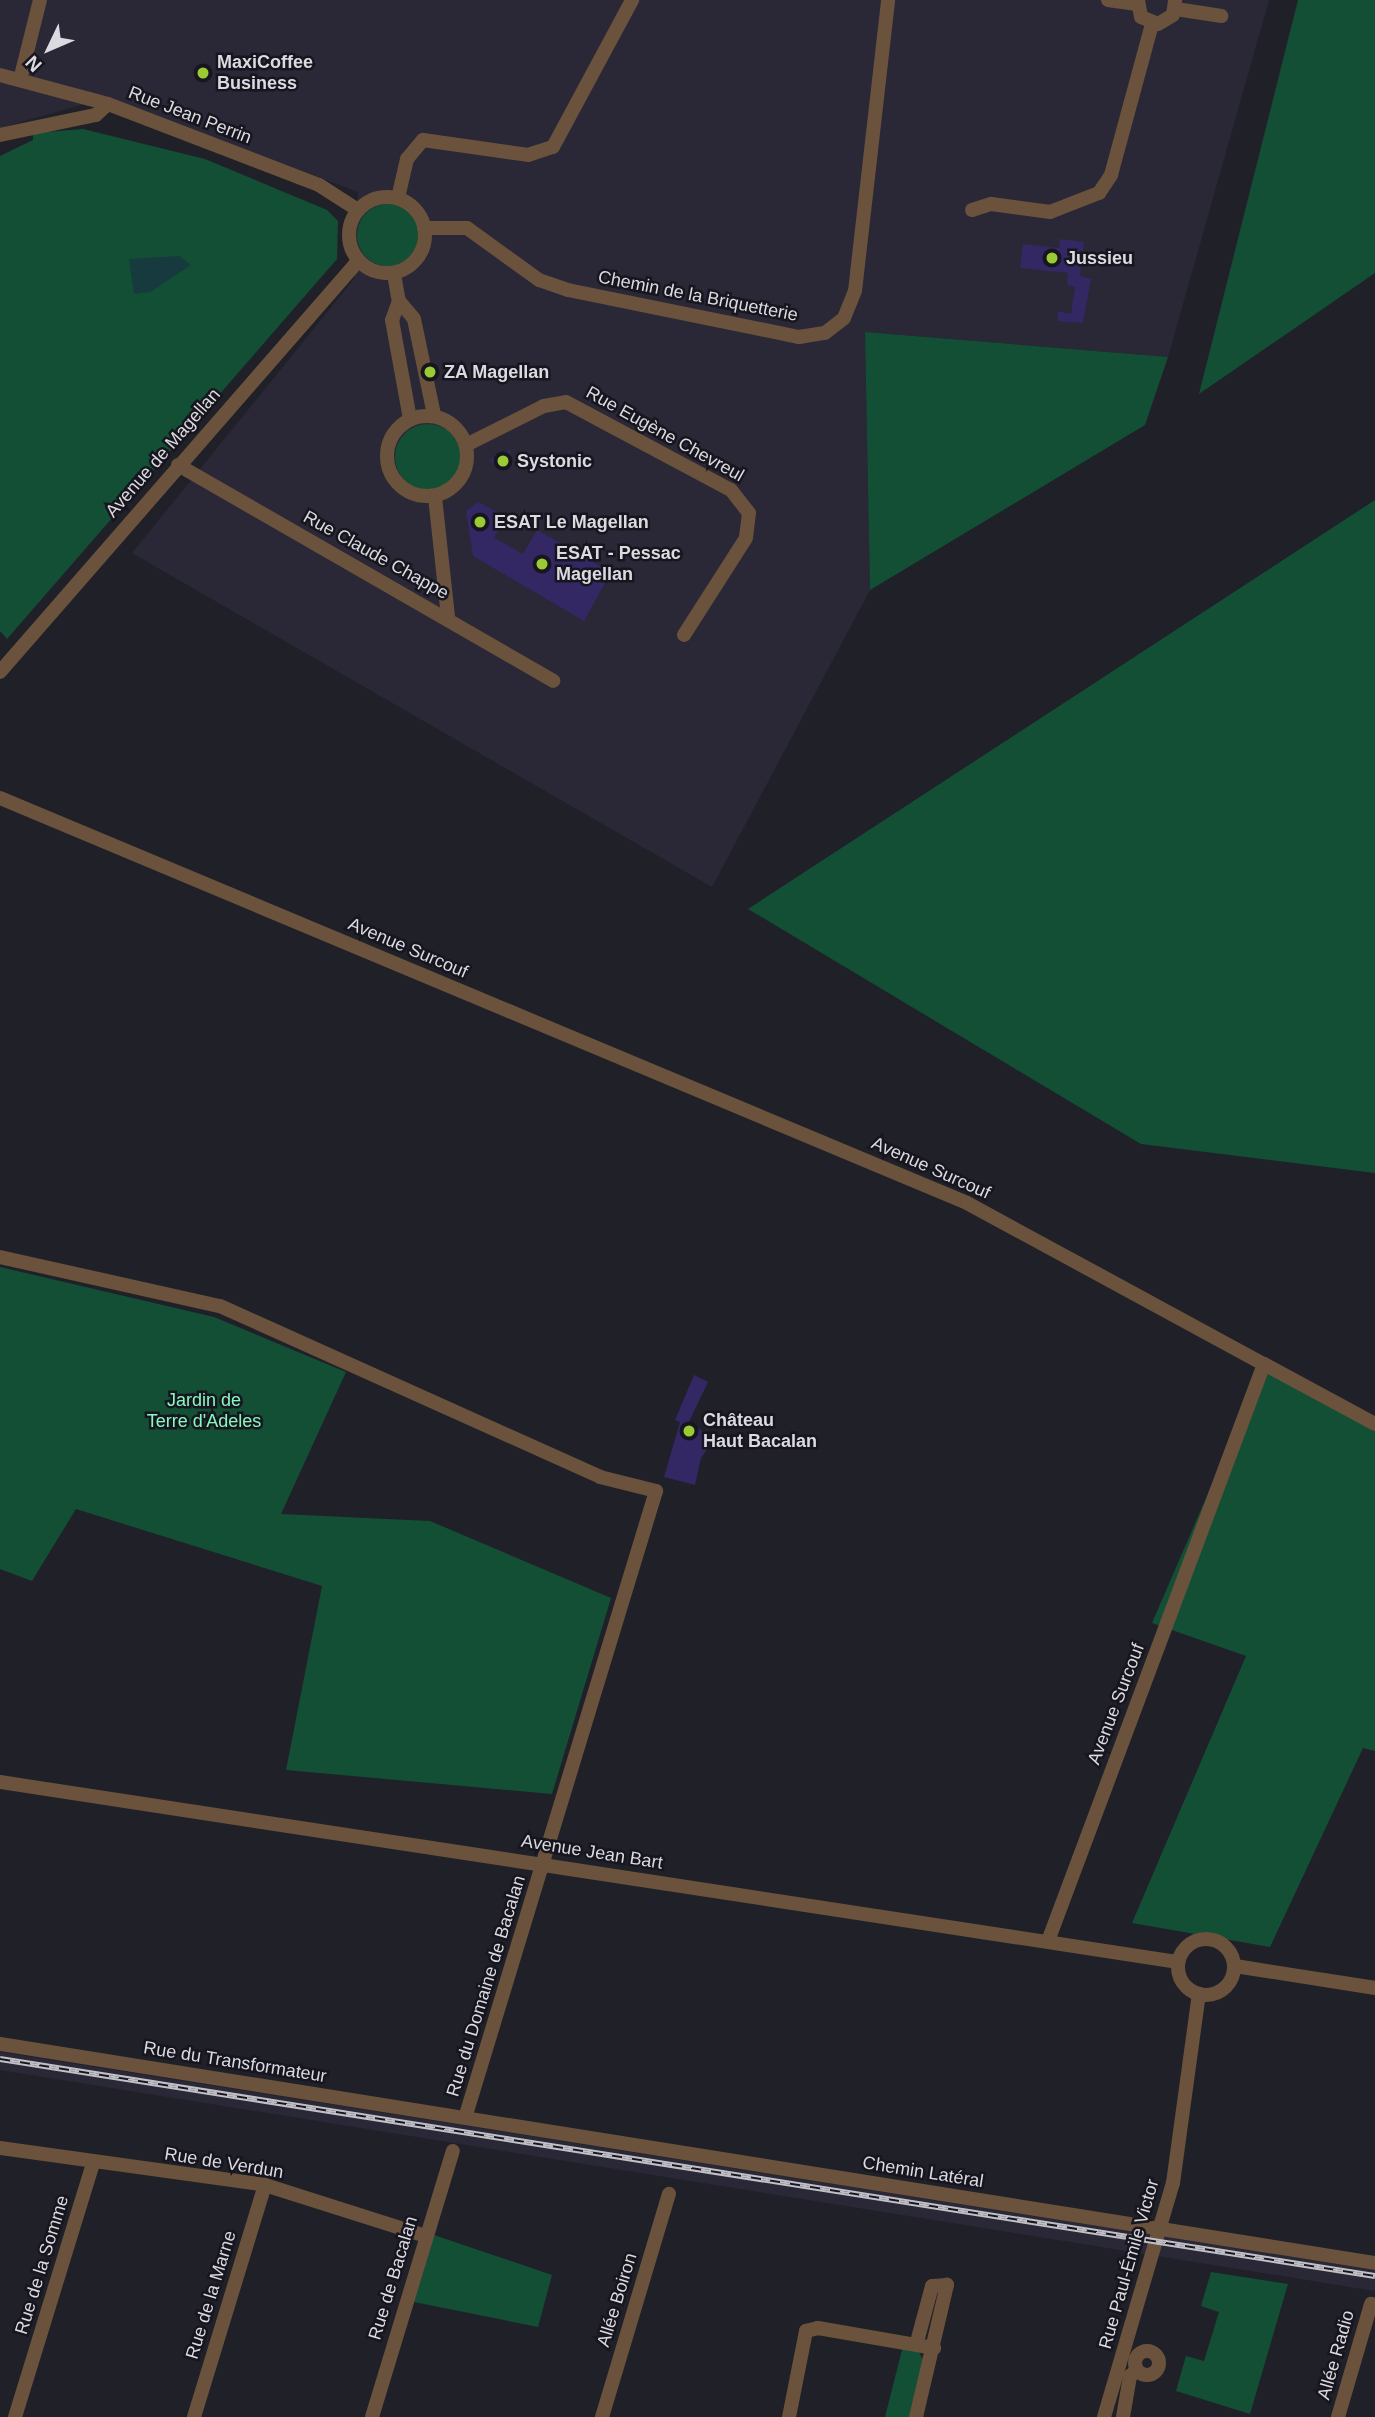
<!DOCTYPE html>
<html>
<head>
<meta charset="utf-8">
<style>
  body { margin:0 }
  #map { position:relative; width:1375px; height:2417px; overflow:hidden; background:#202029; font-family:Helvetica,sans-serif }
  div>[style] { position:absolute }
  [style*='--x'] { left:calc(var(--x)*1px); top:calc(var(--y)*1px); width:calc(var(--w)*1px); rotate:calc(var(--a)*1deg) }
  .built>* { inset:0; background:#2a2837 }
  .green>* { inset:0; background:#124f35 }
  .round { border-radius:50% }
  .water>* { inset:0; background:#173a3f }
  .building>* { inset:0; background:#332764 }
  .minor>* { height:14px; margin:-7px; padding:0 7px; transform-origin:7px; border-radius:7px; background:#6a523c }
  .minor>.ring { margin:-7px; padding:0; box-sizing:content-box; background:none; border:14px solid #6a523c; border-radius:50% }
  .rail>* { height:6px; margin-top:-3px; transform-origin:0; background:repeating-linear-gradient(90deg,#17161f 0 10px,#c0c0c6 0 20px); box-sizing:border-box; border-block:2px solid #c0c0c6 }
  .dots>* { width:19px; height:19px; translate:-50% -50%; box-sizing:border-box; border:4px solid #17161f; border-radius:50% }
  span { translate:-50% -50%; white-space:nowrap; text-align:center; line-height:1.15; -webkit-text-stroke:5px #17161f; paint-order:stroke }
  .poi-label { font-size:18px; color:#dadae0; font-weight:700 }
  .left { translate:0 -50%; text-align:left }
  .street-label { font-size:18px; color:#dadae0 }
  .park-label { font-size:18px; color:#86f9bf }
  .north { position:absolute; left:14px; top:14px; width:70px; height:70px; -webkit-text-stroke:5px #17161f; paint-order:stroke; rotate:226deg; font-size:19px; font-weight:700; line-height:28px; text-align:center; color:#dadae0 }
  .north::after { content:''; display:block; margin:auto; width:24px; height:32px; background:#dadae0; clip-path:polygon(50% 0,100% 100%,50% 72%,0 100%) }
</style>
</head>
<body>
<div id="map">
  <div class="built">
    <i style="clip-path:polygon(0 0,1269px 0,1168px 357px,865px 332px,870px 590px,712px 887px,132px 553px,354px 279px,358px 192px,130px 106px,81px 105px,0 128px)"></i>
    <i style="clip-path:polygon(0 2052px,1375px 2270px,1375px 2291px,0 2070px)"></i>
  </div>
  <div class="green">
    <i style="clip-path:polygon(1298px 0,1375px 0,1375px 273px,1199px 394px)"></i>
    <i style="clip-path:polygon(83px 129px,205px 159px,327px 210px,338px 221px,337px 259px,7px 639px,0 631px,0 156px,33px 140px,33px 133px)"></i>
    <i class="round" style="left:357px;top:204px;width:62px;height:62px"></i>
    <i style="clip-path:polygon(865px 332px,1168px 357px,1145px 425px,870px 590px)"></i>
    <i class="round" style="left:395px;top:424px;width:66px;height:66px"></i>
    <i style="clip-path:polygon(1375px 500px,1375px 1173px,1141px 1144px,748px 909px)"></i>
    <i style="clip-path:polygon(0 1267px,214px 1317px,346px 1372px,281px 1514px,430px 1521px,611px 1598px,552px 1794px,286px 1770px,322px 1586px,76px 1509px,32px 1581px,0 1569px)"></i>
    <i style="clip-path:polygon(1264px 1364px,1375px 1424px,1375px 1751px,1363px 1748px,1270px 1947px,1132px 1923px,1246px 1656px,1152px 1623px)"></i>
    <i style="clip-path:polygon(434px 2235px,552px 2275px,538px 2327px,414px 2302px)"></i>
    <i style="clip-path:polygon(1211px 2272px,1288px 2284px,1250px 2414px,1176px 2391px,1186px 2356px,1204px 2361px,1219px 2312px,1201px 2306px)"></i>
    <i style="clip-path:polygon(903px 2346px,918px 2350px,924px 2362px,911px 2417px,885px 2417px)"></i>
  </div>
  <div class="water">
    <i style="clip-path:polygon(179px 256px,191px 265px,150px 292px,134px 294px,129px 259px)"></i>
  </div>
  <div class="building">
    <i style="clip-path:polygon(1060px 239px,1084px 242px,1080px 276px,1091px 279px,1083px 323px,1058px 321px,1058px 311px,1071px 314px,1075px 287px,1067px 285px,1068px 273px,1020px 268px,1023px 244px,1059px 248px)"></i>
    <i style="clip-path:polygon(510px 450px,513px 465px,494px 466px,490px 459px)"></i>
    <i style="clip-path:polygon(478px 502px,506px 517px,494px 538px,523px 554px,537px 530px,611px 572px,584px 621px,473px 556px,466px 511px)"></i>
    <i style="clip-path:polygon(694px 1375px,708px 1382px,688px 1424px,716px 1437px,701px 1458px,695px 1485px,664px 1477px,680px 1422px,675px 1420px)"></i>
  </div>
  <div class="minor">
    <i style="--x:1108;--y:0;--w:29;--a:8"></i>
    <i style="--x:1138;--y:0;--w:17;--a:80"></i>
    <i style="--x:1141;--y:17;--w:18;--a:22"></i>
    <i style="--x:1158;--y:24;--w:17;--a:-31"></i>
    <i style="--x:1173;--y:15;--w:15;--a:-82"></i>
    <i style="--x:1176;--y:9;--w:46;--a:8.8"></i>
    <i style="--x:0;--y:75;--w:112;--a:15"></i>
    <i style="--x:108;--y:104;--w:226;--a:21"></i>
    <i style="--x:319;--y:185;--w:46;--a:32.7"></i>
    <i style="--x:20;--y:80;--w:82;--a:-76"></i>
    <i style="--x:0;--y:135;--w:98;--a:-11.8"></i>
    <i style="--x:96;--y:115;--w:16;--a:-43"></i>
    <i class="ring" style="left:349px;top:197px;width:62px;height:62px"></i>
    <i style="--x:398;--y:198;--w:40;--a:-77"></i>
    <i style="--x:407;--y:159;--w:25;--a:-50"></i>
    <i style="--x:423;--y:140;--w:106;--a:8.1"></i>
    <i style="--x:528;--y:155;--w:26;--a:-18"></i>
    <i style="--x:553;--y:147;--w:167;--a:-61.7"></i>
    <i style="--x:972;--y:210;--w:20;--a:-18"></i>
    <i style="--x:991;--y:204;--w:60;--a:7.7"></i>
    <i style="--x:1050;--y:212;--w:53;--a:-21.2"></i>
    <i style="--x:1099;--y:193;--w:22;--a:-56"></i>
    <i style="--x:1111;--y:175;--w:156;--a:-74.8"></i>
    <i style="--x:424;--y:228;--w:43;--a:0"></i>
    <i style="--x:467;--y:228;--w:89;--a:35.8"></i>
    <i style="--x:539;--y:280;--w:31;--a:19"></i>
    <i style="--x:568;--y:290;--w:236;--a:11.5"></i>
    <i style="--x:799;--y:337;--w:26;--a:-9"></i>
    <i style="--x:825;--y:333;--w:24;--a:-38"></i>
    <i style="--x:844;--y:318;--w:29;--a:-68"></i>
    <i style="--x:855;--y:291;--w:293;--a:-83.5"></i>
    <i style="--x:394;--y:274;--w:27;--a:80"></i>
    <i style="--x:399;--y:301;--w:23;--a:50"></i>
    <i style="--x:414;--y:319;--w:98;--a:78.2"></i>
    <i style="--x:399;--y:301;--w:20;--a:110"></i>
    <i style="--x:392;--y:320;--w:101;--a:79.7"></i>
    <i class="ring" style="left:387px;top:416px;width:66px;height:66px"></i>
    <i style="--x:466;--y:445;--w:87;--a:-26.6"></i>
    <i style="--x:544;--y:406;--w:22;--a:-10"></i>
    <i style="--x:566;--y:402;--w:187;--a:28.1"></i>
    <i style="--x:731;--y:490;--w:29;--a:52"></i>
    <i style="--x:749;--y:513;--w:25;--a:97"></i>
    <i style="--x:746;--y:538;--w:115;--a:122.6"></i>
    <i style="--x:178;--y:465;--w:433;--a:29.9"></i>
    <i style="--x:435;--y:497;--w:121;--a:83.8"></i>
    <i style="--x:0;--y:672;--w:545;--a:-48.94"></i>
    <i style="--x:0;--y:798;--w:1048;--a:22.72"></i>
    <i style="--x:967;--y:1203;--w:338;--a:28.5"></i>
    <i style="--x:1264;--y:1364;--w:616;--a:110.52"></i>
    <i style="--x:0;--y:1257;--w:225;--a:12.6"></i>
    <i style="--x:220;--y:1306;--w:417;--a:24.2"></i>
    <i style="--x:600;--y:1477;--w:58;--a:14"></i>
    <i style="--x:656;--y:1491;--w:655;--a:106.94"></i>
    <i style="--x:1264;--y:1364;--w:126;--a:28.4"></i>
    <i style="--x:0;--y:1782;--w:1192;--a:8.69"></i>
    <i class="ring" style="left:1178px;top:1939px;width:42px;height:42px"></i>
    <i style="--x:1235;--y:1966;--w:142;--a:8.9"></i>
    <i style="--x:0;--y:2044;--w:1392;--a:9.05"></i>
    <i style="--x:0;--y:2148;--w:268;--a:7.9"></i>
    <i style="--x:265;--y:2185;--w:169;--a:17.6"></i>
    <i class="ring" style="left:1135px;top:2351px;width:10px;height:10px"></i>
    <i style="--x:15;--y:2417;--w:265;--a:-72.9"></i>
    <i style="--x:194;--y:2417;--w:243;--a:-73"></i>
    <i style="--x:372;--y:2417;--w:278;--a:-73.1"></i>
    <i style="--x:602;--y:2417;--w:233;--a:-73.3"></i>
    <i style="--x:789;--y:2417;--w:88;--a:-78.8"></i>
    <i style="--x:806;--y:2331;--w:12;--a:-14"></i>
    <i style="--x:818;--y:2328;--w:118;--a:9.8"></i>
    <i style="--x:916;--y:2417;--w:136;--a:-76.8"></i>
    <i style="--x:947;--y:2285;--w:15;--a:176"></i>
    <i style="--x:932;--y:2286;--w:58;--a:105"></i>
    <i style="--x:1104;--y:2417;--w:244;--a:-73.6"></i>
    <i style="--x:1173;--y:2183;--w:191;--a:-82.2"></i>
    <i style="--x:1123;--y:2417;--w:42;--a:-80.3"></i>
    <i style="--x:1130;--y:2376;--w:9;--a:-36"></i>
    <i style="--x:1338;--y:2417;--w:118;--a:-73.7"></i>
  </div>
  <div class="rail">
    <i style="--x:0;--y:2059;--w:1392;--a:8.97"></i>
  </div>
  <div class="dots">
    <i style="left:203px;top:73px;background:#9acb34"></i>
    <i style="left:1052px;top:258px;background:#9acb34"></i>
    <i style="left:430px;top:372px;background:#9acb34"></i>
    <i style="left:503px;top:461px;background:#9acb34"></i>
    <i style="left:480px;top:522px;background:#9acb34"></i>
    <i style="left:542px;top:564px;background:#9acb34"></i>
    <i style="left:689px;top:1431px;background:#9acb34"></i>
  </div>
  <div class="poi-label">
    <span class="left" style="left:217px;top:73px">MaxiCoffee<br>Business</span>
    <span class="left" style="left:1066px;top:258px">Jussieu</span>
    <span class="left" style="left:444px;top:372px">ZA Magellan</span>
    <span class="left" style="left:517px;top:461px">Systonic</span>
    <span class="left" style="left:494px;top:522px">ESAT Le Magellan</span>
    <span class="left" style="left:556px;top:564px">ESAT - Pessac<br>Magellan</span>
    <span class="left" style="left:703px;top:1431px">Château<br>Haut Bacalan</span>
  </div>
  <div class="street-label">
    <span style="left:190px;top:115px;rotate:21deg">Rue Jean Perrin</span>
    <span style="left:698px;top:296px;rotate:11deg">Chemin de la Briquetterie</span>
    <span style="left:665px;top:434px;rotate:29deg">Rue Eugène Chevreul</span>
    <span style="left:163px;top:453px;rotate:-49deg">Avenue de Magellan</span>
    <span style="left:376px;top:555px;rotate:29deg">Rue Claude Chappe</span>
    <span style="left:408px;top:948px;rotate:23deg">Avenue Surcouf</span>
    <span style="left:931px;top:1168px;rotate:24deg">Avenue Surcouf</span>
    <span style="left:1116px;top:1704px;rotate:-69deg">Avenue Surcouf</span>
    <span style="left:592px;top:1852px;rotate:9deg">Avenue Jean Bart</span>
    <span style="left:486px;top:1986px;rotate:-73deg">Rue du Domaine de Bacalan</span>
    <span style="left:235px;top:2062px;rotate:9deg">Rue du Transformateur</span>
    <span style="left:224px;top:2163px;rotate:9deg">Rue de Verdun</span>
    <span style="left:923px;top:2172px;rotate:9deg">Chemin Latéral</span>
    <span style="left:1129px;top:2264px;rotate:-74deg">Rue Paul-Émile Victor</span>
    <span style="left:42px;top:2265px;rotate:-73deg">Rue de la Somme</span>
    <span style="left:393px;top:2278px;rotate:-73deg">Rue de Bacalan</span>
    <span style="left:211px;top:2295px;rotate:-73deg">Rue de la Marne</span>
    <span style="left:617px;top:2300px;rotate:-73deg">Allée Boiron</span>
    <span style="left:1336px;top:2355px;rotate:-74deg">Allée Radio</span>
  </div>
  <div class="park-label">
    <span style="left:204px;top:1411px">Jardin de<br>Terre d'Adeles</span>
  </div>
  <div class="north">N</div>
</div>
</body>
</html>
